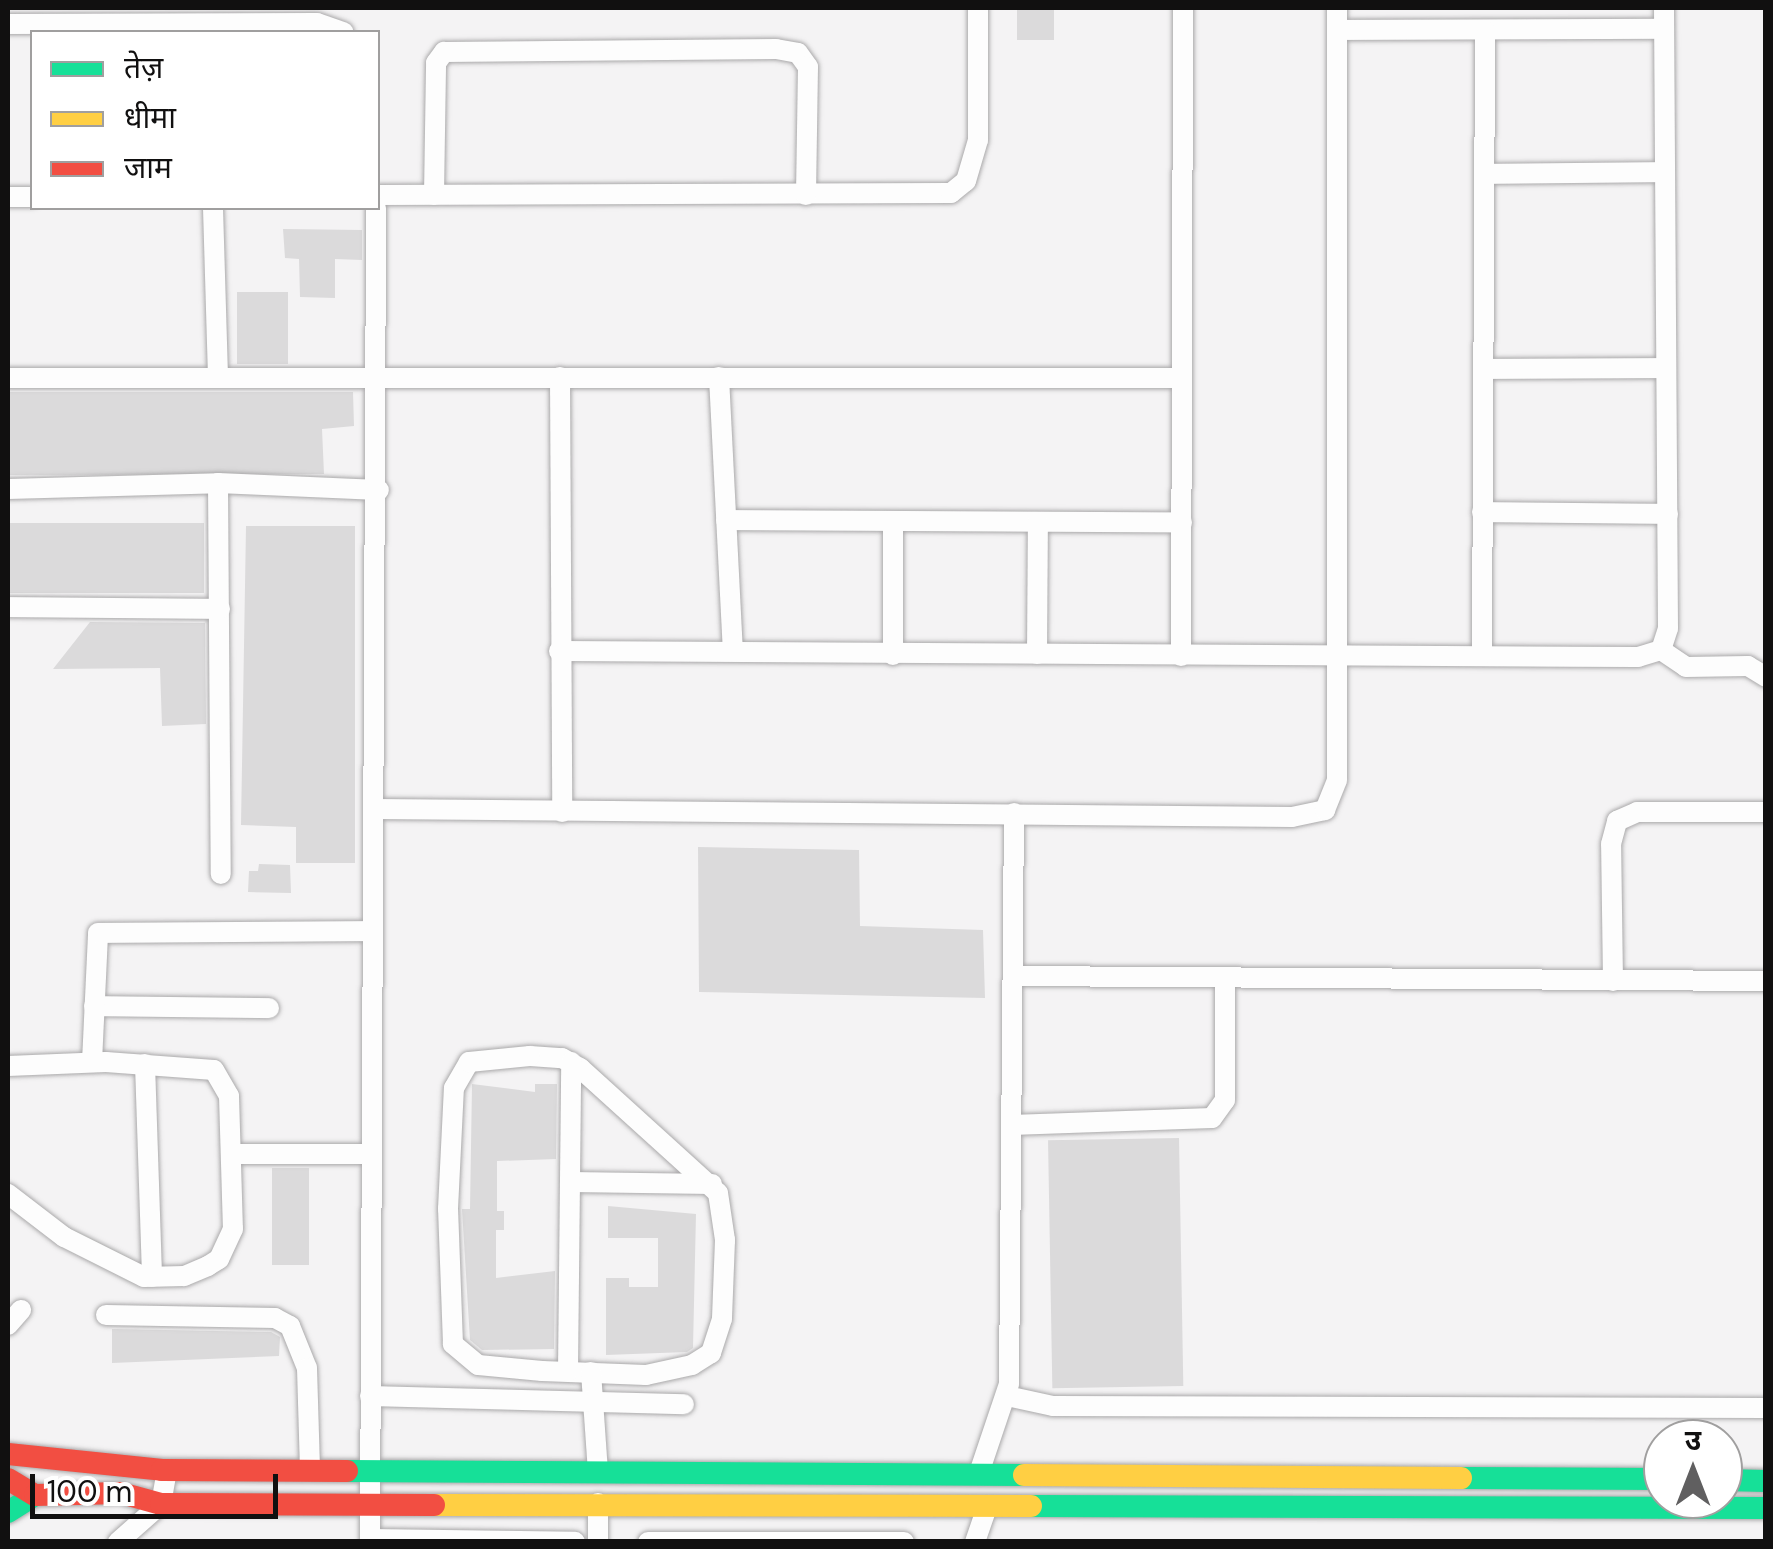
<!DOCTYPE html>
<html>
<head>
<meta charset="utf-8">
<style>
  body { margin:0 }
  #map { position:relative; width:1773px; height:1549px; overflow:hidden; background:#f4f3f4; font-family:"DM Sans","Noto Sans Devanagari",sans-serif }
  div>[style] { position:absolute }
  [style*='--x'] { left:calc(var(--x)*1px); top:calc(var(--y)*1px); width:calc(var(--w)*1px); rotate:calc(var(--a)*1deg) }
  .building>* { inset:0; background:#dbdadb; transform-origin:0 0 }
  .roads { filter:drop-shadow(0 0 2px #aaa9aa) drop-shadow(0 0 2px #aaa9aa) }
  .street>* { height:20px; margin:-10px; padding:0 10px; transform-origin:10px; border-radius:10px; background:#fdfdfd }
  .fast>* { height:22px; margin:-11px; padding:0 11px; transform-origin:11px; border-radius:11px; background:#16e098 }
  .slow>* { height:22px; margin:-11px; padding:0 11px; transform-origin:11px; border-radius:11px; background:#ffcf43 }
  .jam>* { height:22px; margin:-11px; padding:0 11px; transform-origin:11px; border-radius:11px; background:#f24e42 }
  span { translate:-50% -50%; white-space:nowrap; text-align:center; line-height:1.15; -webkit-text-stroke:8px #fff; paint-order:stroke }
  .frame { position:absolute; inset:0; border:10px solid #111010; pointer-events:none }
  .legend { position:absolute; left:30px; top:30px; width:350px; height:180px; box-sizing:border-box; background:#fff; border:2px solid #a09f9f; margin:0; padding:12px 18px; list-style:none; font-size:30px; color:#111010 }
  .legend li { display:flex; align-items:center; gap:20px; height:50px }
  .legend b { width:50px; border:2px solid #a09f9f }
  .north { position:absolute; left:1643px; top:1419px; width:100px; height:100px; box-sizing:border-box; background:#fff; border:2px solid #a09f9f; border-radius:50%; rotate:0deg; font-size:28px; font-weight:700; line-height:40px; text-align:center; color:#111010 }
  .north::after { content:''; display:block; margin:auto; width:35px; height:45px; background:#605f60; clip-path:polygon(50% 0,100% 100%,50% 72%,0 100%) }
  .scale { position:absolute; left:30px; top:1474px; width:248px; height:45px; box-sizing:border-box; border:5px solid #111010; border-top:0; padding-left:12px; font-size:30px; line-height:35px; white-space:nowrap; color:#111010; -webkit-text-stroke:8px #fff; paint-order:stroke }
</style>
</head>
<body>
<div id="map">
  <div class="building">
    <i style="left:1017px;top:8px;width:37px;height:32px"></i>
    <i style="clip-path:polygon(283px 229px,362px 230px,362px 260px,335px 259px,335px 298px,300px 297px,299px 259px,285px 258px)"></i>
    <i style="left:237px;top:292px;width:51px;height:72px"></i>
    <i style="clip-path:polygon(8px 392px,353px 392px,354px 426px,322px 429px,324px 474px,8px 475px)"></i>
    <i style="left:8px;top:523px;width:196px;height:70px"></i>
    <i style="clip-path:polygon(246px 526px,355px 526px,355px 863px,296px 863px,296px 827px,241px 825px)"></i>
    <i style="clip-path:polygon(90px 622px,205px 623px,206px 724px,162px 726px,160px 668px,53px 669px)"></i>
    <i style="clip-path:polygon(698px 847px,859px 850px,860px 926px,983px 930px,985px 998px,699px 992px)"></i>
    <i style="clip-path:polygon(259px 864px,290px 865px,291px 893px,248px 892px,249px 871px,258px 871px)"></i>
    <i style="clip-path:polygon(472px 1084px,535px 1092px,535px 1084px,557px 1084px,556px 1159px,497px 1161px,497px 1211px,504px 1211px,504px 1230px,496px 1230px,496px 1278px,555px 1271px,554px 1349px,482px 1350px,470px 1340px,462px 1209px,470px 1209px)"></i>
    <i style="left:1179px;top:1138px;width:248px;height:131px;rotate:89deg"></i>
    <i style="left:272px;top:1168px;width:37px;height:97px"></i>
    <i style="clip-path:polygon(608px 1206px,696px 1214px,693px 1348px,687px 1352px,606px 1355px,606px 1278px,629px 1278px,629px 1287px,658px 1287px,658px 1238px,608px 1238px)"></i>
    <i style="clip-path:polygon(112px 1329px,271px 1332px,280px 1337px,279px 1356px,112px 1363px)"></i>
  </div>
  <div class="roads">
    <div class="street">
      <i style="--x:8;--y:24;--w:309;--a:-0.2"></i>
      <i style="--x:317;--y:23;--w:28;--a:19"></i>
      <i style="--x:1338;--y:30;--w:326;--a:-0.2"></i>
      <i style="--x:1485;--y:174;--w:178;--a:-0.6"></i>
      <i style="--x:378;--y:195;--w:573;--a:-0.2"></i>
      <i style="--x:951;--y:193;--w:19;--a:-39"></i>
      <i style="--x:966;--y:181;--w:43;--a:-73.7"></i>
      <i style="--x:978;--y:140;--w:132;--a:-90"></i>
      <i style="--x:434;--y:195;--w:132;--a:-89.1"></i>
      <i style="--x:436;--y:63;--w:14;--a:-54"></i>
      <i style="--x:444;--y:52;--w:332;--a:-0.5"></i>
      <i style="--x:776;--y:49;--w:22;--a:10"></i>
      <i style="--x:798;--y:53;--w:17;--a:54"></i>
      <i style="--x:808;--y:67;--w:128;--a:90.9"></i>
      <i style="--x:8;--y:197;--w:24;--a:0"></i>
      <i style="--x:213;--y:208;--w:169;--a:88.3"></i>
      <i style="--x:1484;--y:369;--w:180;--a:-0.3"></i>
      <i style="--x:560;--y:377;--w:435;--a:89.7"></i>
      <i style="--x:719;--y:377;--w:274;--a:87.1"></i>
      <i style="--x:8;--y:378;--w:1172;--a:0"></i>
      <i style="--x:218;--y:483;--w:391;--a:89.6"></i>
      <i style="--x:8;--y:489;--w:210;--a:-1.6"></i>
      <i style="--x:218;--y:483;--w:161;--a:2.5"></i>
      <i style="--x:1482;--y:512;--w:186;--a:0.6"></i>
      <i style="--x:726;--y:520;--w:456;--a:0.3"></i>
      <i style="--x:893;--y:521;--w:134;--a:90"></i>
      <i style="--x:8;--y:607;--w:212;--a:0.5"></i>
      <i style="--x:1661;--y:650;--w:30;--a:34"></i>
      <i style="--x:1686;--y:667;--w:62;--a:-0.9"></i>
      <i style="--x:1748;--y:666;--w:21;--a:31"></i>
      <i style="--x:559;--y:651;--w:1079;--a:0.32"></i>
      <i style="--x:1638;--y:657;--w:24;--a:-17"></i>
      <i style="--x:1661;--y:650;--w:23;--a:-72"></i>
      <i style="--x:1668;--y:628;--w:620;--a:-90.37"></i>
      <i style="--x:1037;--y:654;--w:132;--a:-89.6"></i>
      <i style="--x:1482;--y:654;--w:623;--a:-89.72"></i>
      <i style="--x:1181;--y:656;--w:648;--a:-89.82"></i>
      <i style="--x:375;--y:809;--w:917;--a:0.5"></i>
      <i style="--x:1292;--y:817;--w:34;--a:-12"></i>
      <i style="--x:1325;--y:810;--w:32;--a:-68"></i>
      <i style="--x:1337;--y:780;--w:772;--a:-90"></i>
      <i style="--x:1013;--y:976;--w:753;--a:0.38"></i>
      <i style="--x:1613;--y:981;--w:137;--a:-90.8"></i>
      <i style="--x:1611;--y:844;--w:24;--a:-75"></i>
      <i style="--x:1617;--y:821;--w:22;--a:-24"></i>
      <i style="--x:1637;--y:812;--w:129;--a:0"></i>
      <i style="--x:94;--y:1006;--w:175;--a:0.7"></i>
      <i style="--x:530;--y:1056;--w:32;--a:4"></i>
      <i style="--x:562;--y:1058;--w:21;--a:29"></i>
      <i style="--x:580;--y:1068;--w:186;--a:42.2"></i>
      <i style="--x:718;--y:1193;--w:48;--a:81.5"></i>
      <i style="--x:725;--y:1240;--w:79;--a:92.2"></i>
      <i style="--x:722;--y:1319;--w:36;--a:108"></i>
      <i style="--x:711;--y:1353;--w:22;--a:148"></i>
      <i style="--x:692;--y:1365;--w:47;--a:167.7"></i>
      <i style="--x:646;--y:1375;--w:104;--a:-177.8"></i>
      <i style="--x:542;--y:1371;--w:64;--a:-174.6"></i>
      <i style="--x:478;--y:1365;--w:33;--a:-140"></i>
      <i style="--x:453;--y:1344;--w:135;--a:-92.1"></i>
      <i style="--x:448;--y:1209;--w:121;--a:-87.2"></i>
      <i style="--x:454;--y:1088;--w:30;--a:-60"></i>
      <i style="--x:469;--y:1062;--w:61;--a:-5.6"></i>
      <i style="--x:92;--y:1062;--w:129;--a:-87.3"></i>
      <i style="--x:98;--y:933;--w:274;--a:-0.4"></i>
      <i style="--x:145;--y:1064;--w:213;--a:88.1"></i>
      <i style="--x:8;--y:1066;--w:98;--a:-2.3"></i>
      <i style="--x:106;--y:1062;--w:108;--a:4.2"></i>
      <i style="--x:214;--y:1070;--w:30;--a:60"></i>
      <i style="--x:229;--y:1096;--w:133;--a:88.3"></i>
      <i style="--x:233;--y:1229;--w:33;--a:115"></i>
      <i style="--x:219;--y:1259;--w:13;--a:148"></i>
      <i style="--x:208;--y:1266;--w:26;--a:157"></i>
      <i style="--x:184;--y:1276;--w:40;--a:178.6"></i>
      <i style="--x:144;--y:1277;--w:89;--a:-153.4"></i>
      <i style="--x:64;--y:1237;--w:71;--a:-142.5"></i>
      <i style="--x:1011;--y:1125;--w:201;--a:-2"></i>
      <i style="--x:1212;--y:1118;--w:22;--a:-54"></i>
      <i style="--x:1225;--y:1100;--w:119;--a:-90"></i>
      <i style="--x:231;--y:1154;--w:139;--a:0"></i>
      <i style="--x:570;--y:1182;--w:142;--a:0.8"></i>
      <i style="--x:106;--y:1315;--w:169;--a:1"></i>
      <i style="--x:275;--y:1318;--w:17;--a:28"></i>
      <i style="--x:290;--y:1326;--w:45;--a:68"></i>
      <i style="--x:307;--y:1368;--w:100;--a:88.3"></i>
      <i style="--x:8;--y:1325;--w:20;--a:-49"></i>
      <i style="--x:568;--y:1371;--w:309;--a:-89.4"></i>
      <i style="--x:591;--y:1372;--w:100;--a:86"></i>
      <i style="--x:370;--y:1396;--w:314;--a:1.5"></i>
      <i style="--x:1007;--y:1396;--w:47;--a:12.3"></i>
      <i style="--x:1053;--y:1406;--w:713;--a:0.16"></i>
      <i style="--x:979;--y:1473;--w:94;--a:-71.4"></i>
      <i style="--x:1009;--y:1384;--w:571;--a:-89.5"></i>
      <i style="--x:370;--y:1539;--w:205;--a:0.8"></i>
      <i style="--x:118;--y:1542;--w:57;--a:-41.5"></i>
      <i style="--x:161;--y:1504;--w:35;--a:-80"></i>
      <i style="--x:370;--y:1542;--w:1334;--a:-89.74"></i>
      <i style="--x:598;--y:1542;--w:39;--a:-90"></i>
      <i style="--x:648;--y:1542;--w:256;--a:0"></i>
      <i style="--x:975;--y:1542;--w:39;--a:-71"></i>
    </div>
    <div class="fast">
      <i style="--x:347;--y:1471;--w:677;--a:0.34"></i>
      <i style="--x:1461;--y:1478;--w:202;--a:0.3"></i>
      <i style="--x:1723;--y:1480;--w:43;--a:1.3"></i>
      <i style="--x:1031;--y:1506;--w:735;--a:0.16"></i>
      <i style="--x:8;--y:1512;--w:32;--a:-32"></i>
    </div>
    <div class="slow">
      <i style="--x:1024;--y:1475;--w:437;--a:0.4"></i>
      <i style="--x:434;--y:1505;--w:597;--a:0.1"></i>
    </div>
    <div class="jam">
      <i style="--x:8;--y:1454;--w:155;--a:5.9"></i>
      <i style="--x:162;--y:1470;--w:185;--a:0.3"></i>
      <i style="--x:8;--y:1479;--w:31;--a:31"></i>
      <i style="--x:35;--y:1495;--w:86;--a:-1.3"></i>
      <i style="--x:121;--y:1493;--w:41;--a:15.4"></i>
      <i style="--x:161;--y:1504;--w:273;--a:0.2"></i>
    </div>
  </div>
  <div class="frame"></div>
  <ul class="legend">
  <li><b style="height:12px;background:#16e098"></b>तेज़</li>
  <li><b style="height:12px;background:#ffcf43"></b>धीमा</li>
  <li><b style="height:12px;background:#f24e42"></b>जाम</li>
  </ul>
  <div class="north">उ</div>
  <div class="scale">100 m</div>
</div>
</body>
</html>
